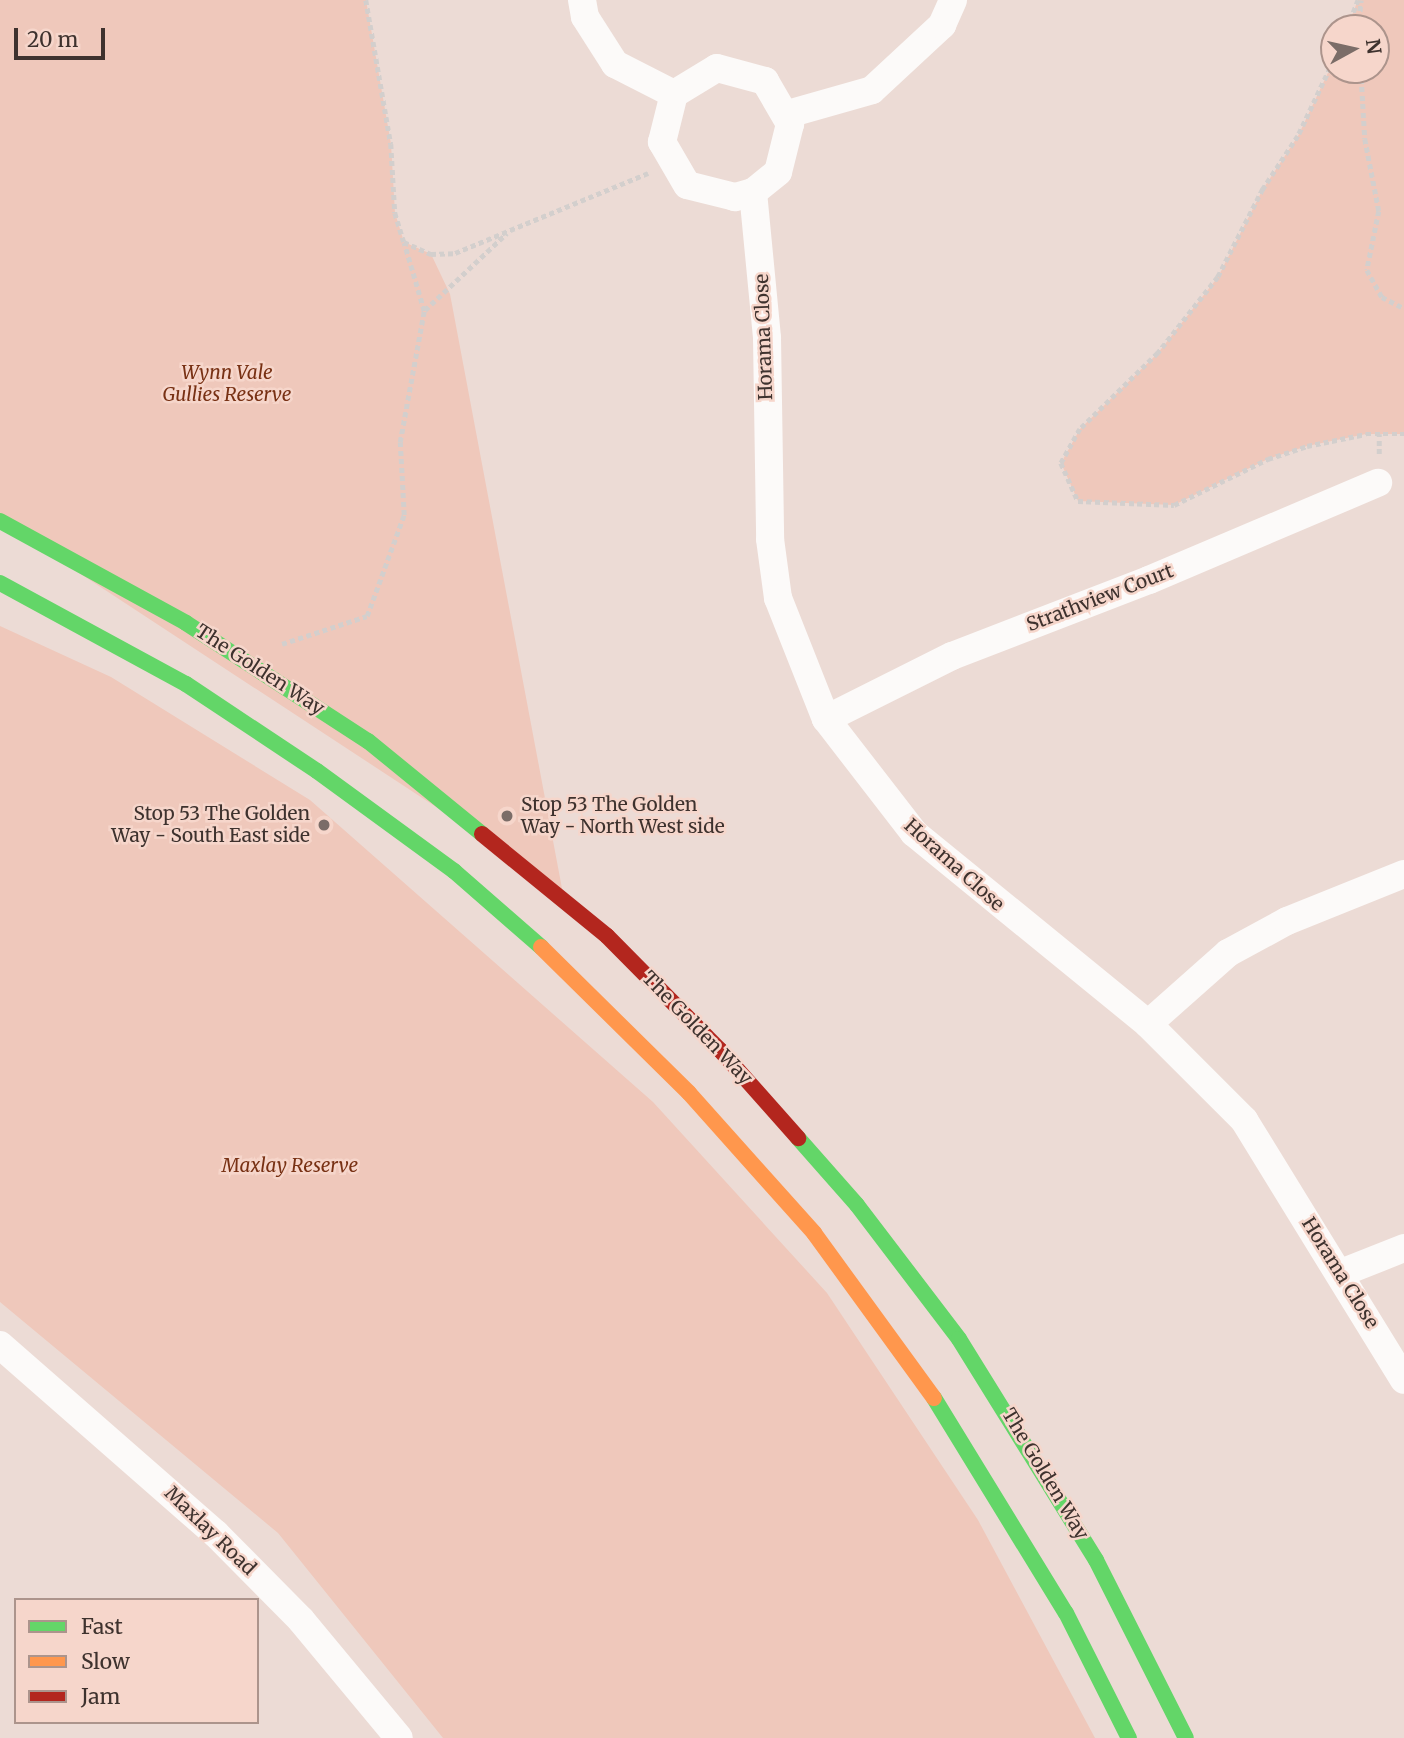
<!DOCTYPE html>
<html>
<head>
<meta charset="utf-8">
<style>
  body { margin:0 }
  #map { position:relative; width:1404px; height:1738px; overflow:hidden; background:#ecdbd5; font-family:Merriweather,serif }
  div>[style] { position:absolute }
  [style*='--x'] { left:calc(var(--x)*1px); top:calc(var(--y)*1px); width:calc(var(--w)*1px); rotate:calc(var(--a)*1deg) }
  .green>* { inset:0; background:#efc8bb }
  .path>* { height:4.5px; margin-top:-2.25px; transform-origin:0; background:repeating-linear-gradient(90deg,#d3cfcd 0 5px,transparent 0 8.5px) }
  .street>* { height:28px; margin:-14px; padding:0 14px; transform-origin:14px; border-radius:14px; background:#fcfaf9 }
  .fast>* { height:16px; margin:-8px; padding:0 8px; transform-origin:8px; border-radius:8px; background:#63d668 }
  .slow>* { height:16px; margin:-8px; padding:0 8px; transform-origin:8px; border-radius:8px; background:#ff974d }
  .jam>* { height:16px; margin:-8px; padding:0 8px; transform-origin:8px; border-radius:8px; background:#b3261e }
  .dots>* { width:19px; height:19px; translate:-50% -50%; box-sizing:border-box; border:4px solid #f6d6cb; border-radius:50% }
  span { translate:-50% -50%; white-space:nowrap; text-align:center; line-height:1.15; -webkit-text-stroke:5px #f6d6cb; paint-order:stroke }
  .street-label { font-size:19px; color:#3e322e }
  .park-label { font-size:19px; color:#783114; font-style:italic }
  .poi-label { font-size:19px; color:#3e322e }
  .left { translate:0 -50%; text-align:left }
  .right { translate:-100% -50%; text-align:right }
  .legend { position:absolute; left:14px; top:1598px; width:245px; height:126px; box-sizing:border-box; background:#f6d6cb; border:2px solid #ac948c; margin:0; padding:9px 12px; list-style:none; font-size:21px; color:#3e322e }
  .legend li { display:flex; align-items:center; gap:14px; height:35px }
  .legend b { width:35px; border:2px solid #ac948c }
  .north { position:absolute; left:1320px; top:14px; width:70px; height:70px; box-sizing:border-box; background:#f6d6cb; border:2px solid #ac948c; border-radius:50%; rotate:82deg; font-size:19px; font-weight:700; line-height:28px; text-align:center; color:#3e322e }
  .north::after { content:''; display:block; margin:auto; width:24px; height:32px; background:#7b6d68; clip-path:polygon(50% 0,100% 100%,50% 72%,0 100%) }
  .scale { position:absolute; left:14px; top:28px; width:91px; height:32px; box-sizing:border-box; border:4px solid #3e322e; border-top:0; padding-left:9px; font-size:21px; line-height:24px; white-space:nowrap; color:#3e322e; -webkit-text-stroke:5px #f6d6cb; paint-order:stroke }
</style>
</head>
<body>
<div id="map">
  <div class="green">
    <i style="clip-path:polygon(0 0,366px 0,391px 144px,395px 213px,404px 242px,431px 254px,450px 294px,564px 899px,520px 862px,0 521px)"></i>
    <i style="clip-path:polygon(1358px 0,1404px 0,1404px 434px,1366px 434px,1307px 446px,1268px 459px,1174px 505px,1078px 501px,1061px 463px,1080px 429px,1158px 353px,1218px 277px,1263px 189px,1298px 136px,1334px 60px,1334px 70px,1376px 70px,1376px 28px,1347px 28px)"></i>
    <i style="clip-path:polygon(0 626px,111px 677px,310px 800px,653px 1102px,827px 1293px,978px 1520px,1095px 1738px,443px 1738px,278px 1533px,0 1302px)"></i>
  </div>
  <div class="path">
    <i style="--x:366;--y:0;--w:146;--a:80.2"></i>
    <i style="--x:391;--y:144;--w:69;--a:86.7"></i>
    <i style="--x:395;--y:213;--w:30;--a:73"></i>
    <i style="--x:404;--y:242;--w:30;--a:24"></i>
    <i style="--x:431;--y:254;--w:24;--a:-2"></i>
    <i style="--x:455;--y:253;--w:209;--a:-22.5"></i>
    <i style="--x:1347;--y:28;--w:30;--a:-69"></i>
    <i style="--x:1358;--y:28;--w:28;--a:-84"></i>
    <i style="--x:1334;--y:60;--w:84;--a:115.3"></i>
    <i style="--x:1298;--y:136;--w:64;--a:123.4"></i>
    <i style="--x:1263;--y:189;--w:99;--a:117.1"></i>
    <i style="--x:1218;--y:277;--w:97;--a:128.3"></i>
    <i style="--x:1158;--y:353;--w:109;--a:135.7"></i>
    <i style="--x:1080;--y:429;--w:39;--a:119"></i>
    <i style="--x:1061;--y:463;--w:42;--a:65.9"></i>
    <i style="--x:1078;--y:501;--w:96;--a:2.4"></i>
    <i style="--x:1174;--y:505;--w:105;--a:-26.1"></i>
    <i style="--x:1268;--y:459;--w:41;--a:-18.4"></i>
    <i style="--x:1307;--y:446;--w:60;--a:-11.5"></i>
    <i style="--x:1366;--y:434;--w:38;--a:0"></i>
    <i style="--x:1361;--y:70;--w:69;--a:86.7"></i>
    <i style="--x:1365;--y:139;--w:73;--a:79"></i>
    <i style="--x:1379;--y:211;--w:60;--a:101.5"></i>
    <i style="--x:1367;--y:270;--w:31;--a:61"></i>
    <i style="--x:1382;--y:297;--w:25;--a:27"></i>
    <i style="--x:425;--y:310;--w:112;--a:-43.2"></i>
    <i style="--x:1379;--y:454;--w:20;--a:-90"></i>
    <i style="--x:282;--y:644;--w:89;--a:-18.2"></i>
    <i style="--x:367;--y:616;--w:108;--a:-69.9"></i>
    <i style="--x:404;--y:515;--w:73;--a:-93.1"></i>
    <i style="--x:400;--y:442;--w:133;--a:-79.6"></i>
    <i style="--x:424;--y:311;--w:71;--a:-106.4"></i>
  </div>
  <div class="street">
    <i style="--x:582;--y:0;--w:17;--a:80"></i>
    <i style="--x:585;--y:17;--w:56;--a:57.4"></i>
    <i style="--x:615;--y:64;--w:66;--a:27"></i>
    <i style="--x:717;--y:68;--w:50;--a:15.2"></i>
    <i style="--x:765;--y:81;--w:50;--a:59.8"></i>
    <i style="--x:790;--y:124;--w:49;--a:104"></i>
    <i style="--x:778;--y:172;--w:32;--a:141"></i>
    <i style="--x:753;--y:192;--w:19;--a:164"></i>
    <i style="--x:735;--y:197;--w:49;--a:-166"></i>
    <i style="--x:687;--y:185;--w:50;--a:-120.2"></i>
    <i style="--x:662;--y:142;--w:49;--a:-76"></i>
    <i style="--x:674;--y:94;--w:50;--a:-31.2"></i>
    <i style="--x:788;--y:114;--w:87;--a:-15.9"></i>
    <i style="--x:872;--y:90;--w:96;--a:-42.9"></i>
    <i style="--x:942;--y:25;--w:27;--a:-66"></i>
    <i style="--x:753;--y:192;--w:147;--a:84.5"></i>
    <i style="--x:767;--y:338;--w:201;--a:89.1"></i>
    <i style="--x:770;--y:539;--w:60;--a:82.3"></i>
    <i style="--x:778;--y:598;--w:130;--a:68.4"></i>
    <i style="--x:826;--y:719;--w:144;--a:52.3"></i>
    <i style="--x:914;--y:833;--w:302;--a:39.2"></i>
    <i style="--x:1148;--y:1024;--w:136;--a:45"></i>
    <i style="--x:1244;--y:1120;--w:305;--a:58.4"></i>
    <i style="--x:826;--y:719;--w:141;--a:-26.6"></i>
    <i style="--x:952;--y:656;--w:211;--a:-21.1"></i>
    <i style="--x:1149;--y:580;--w:249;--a:-23"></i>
    <i style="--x:1148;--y:1024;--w:107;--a:-41.6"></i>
    <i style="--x:1228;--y:953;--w:67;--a:-28.5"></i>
    <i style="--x:1287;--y:921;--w:126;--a:-21.9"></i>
    <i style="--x:1341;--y:1273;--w:68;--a:-21.6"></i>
    <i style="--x:0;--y:1345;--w:287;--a:41.2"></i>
    <i style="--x:216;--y:1534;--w:121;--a:45.3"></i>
    <i style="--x:301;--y:1620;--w:153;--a:50.3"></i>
  </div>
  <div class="fast">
    <i style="--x:0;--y:521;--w:212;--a:28.7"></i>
    <i style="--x:186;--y:623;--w:217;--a:33"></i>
    <i style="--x:368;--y:741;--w:147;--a:39.2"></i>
    <i style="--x:0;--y:583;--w:212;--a:28.5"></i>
    <i style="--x:186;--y:684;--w:157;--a:33.6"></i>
    <i style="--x:317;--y:771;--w:170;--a:36.1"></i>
    <i style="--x:454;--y:871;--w:116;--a:41.1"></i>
    <i style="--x:798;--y:1138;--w:89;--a:48.6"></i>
    <i style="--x:857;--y:1205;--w:168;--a:52.7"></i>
    <i style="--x:959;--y:1339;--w:260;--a:58.2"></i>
    <i style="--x:1096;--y:1560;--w:199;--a:63.2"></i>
    <i style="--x:934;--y:1398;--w:252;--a:58.5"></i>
    <i style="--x:1066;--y:1613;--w:140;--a:63.3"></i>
  </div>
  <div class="slow">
    <i style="--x:541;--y:947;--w:208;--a:44.6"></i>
    <i style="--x:689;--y:1093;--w:188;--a:48.2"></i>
    <i style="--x:814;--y:1233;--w:204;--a:54"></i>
  </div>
  <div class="jam">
    <i style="--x:482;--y:834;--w:161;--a:39.2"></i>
    <i style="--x:607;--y:936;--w:161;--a:45.3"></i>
    <i style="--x:720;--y:1050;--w:118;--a:48.4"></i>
  </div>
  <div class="dots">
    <i style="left:507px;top:816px;background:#7b6d68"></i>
    <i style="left:324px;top:825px;background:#7b6d68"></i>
  </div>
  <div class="street-label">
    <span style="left:764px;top:337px;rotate:-92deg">Horama Close</span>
    <span style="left:1100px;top:598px;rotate:-21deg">Strathview Court</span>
    <span style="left:260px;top:670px;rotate:33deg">The Golden Way</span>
    <span style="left:954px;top:865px;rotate:42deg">Horama Close</span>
    <span style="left:697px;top:1028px;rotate:46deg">The Golden Way</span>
    <span style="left:1340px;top:1273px;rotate:58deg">Horama Close</span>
    <span style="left:1045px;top:1474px;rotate:59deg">The Golden Way</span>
    <span style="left:210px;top:1531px;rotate:44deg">Maxlay Road</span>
  </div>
  <div class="park-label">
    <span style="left:227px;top:384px">Wynn Vale<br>Gullies Reserve</span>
    <span style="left:290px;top:1166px">Maxlay Reserve</span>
  </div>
  <div class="poi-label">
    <span class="left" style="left:521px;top:816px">Stop 53 The Golden<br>Way - North West side</span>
    <span class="right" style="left:310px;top:825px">Stop 53 The Golden<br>Way - South East side</span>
  </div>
  <ul class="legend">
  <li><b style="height:9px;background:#63d668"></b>Fast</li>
  <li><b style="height:9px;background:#ff974d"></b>Slow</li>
  <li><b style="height:9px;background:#b3261e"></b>Jam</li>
  </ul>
  <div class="north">N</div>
  <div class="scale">20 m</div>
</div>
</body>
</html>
